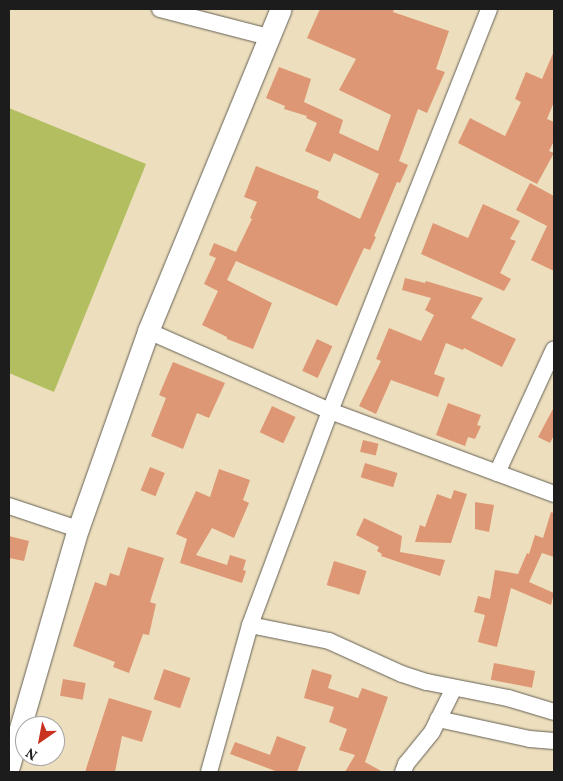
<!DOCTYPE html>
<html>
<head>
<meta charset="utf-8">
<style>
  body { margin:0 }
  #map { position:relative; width:563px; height:781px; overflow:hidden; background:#eddfbe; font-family:Vollkorn,serif }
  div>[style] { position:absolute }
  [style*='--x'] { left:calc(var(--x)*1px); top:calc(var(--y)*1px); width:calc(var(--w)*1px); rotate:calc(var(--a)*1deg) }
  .green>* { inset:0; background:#b2be60 }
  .building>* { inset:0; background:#de9774; transform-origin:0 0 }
  .roads { filter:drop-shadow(0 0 1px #656055) drop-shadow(0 0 1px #656055) }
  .minor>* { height:16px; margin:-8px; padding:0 8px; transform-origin:8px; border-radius:8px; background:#fff }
  .tertiary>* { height:21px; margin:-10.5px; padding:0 10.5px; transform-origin:10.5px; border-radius:10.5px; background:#fff }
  span { translate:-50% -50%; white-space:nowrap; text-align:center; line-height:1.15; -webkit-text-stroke:4px #fff; paint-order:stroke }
  .frame { position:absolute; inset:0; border:10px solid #1c1c1c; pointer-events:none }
  .north { position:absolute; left:15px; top:716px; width:50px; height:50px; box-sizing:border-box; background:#fff; border:1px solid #a4a4a4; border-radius:50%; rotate:213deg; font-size:14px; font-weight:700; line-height:20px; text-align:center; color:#1c1c1c }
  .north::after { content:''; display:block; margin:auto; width:18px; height:22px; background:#c8321e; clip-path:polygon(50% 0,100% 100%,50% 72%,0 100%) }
</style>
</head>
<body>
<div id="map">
  <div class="green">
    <i style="clip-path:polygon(9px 108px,146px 164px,54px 392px,9px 373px)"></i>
  </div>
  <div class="building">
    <i style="clip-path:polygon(320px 9px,394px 9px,393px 12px,449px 31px,436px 69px,445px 72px,427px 113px,418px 109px,399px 161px,408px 165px,400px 183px,397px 182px,374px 236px,376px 237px,370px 250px,364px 248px,337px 306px,236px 261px,227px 280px,272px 303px,253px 349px,227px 339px,227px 337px,202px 325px,218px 291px,204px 284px,216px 258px,209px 255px,214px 243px,236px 252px,252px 219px,250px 218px,257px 202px,244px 197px,256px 166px,319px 191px,317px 198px,360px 219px,379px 174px,334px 153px,330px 162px,305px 151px,317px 123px,306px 118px,307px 116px,284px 109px,285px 106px,266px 98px,279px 67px,311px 79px,304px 102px,343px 120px,339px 133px,378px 151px,391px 115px,339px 90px,356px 59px,307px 38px)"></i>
    <i style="clip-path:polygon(554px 51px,554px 102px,547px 119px,554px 122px,554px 141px,549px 151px,554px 153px,537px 184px,458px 143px,470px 118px,505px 136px,521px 102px,515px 99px,526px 72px,542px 79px)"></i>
    <i style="clip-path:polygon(530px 183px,554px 196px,554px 271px,531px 260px,547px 226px,516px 210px)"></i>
    <i style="clip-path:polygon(483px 204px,520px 221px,510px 239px,516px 241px,500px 273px,511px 279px,504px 291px,421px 254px,433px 223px,468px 238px)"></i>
    <i style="clip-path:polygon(405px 278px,425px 283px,426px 281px,483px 298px,471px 318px,516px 339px,502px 367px,464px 348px,463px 350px,446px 343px,434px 374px,445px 378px,438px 397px,391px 380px,376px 414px,359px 406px,381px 361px,376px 359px,389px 328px,421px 341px,434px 315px,425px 310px,431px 298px,402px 290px)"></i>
    <i style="left:317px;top:339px;width:17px;height:35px;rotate:25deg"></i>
    <i style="clip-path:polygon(173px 362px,225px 383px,209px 418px,197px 413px,183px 449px,151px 436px,166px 398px,159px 395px)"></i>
    <i style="clip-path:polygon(448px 403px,481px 415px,477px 425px,481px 426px,475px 439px,468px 437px,465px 446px,436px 435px)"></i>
    <i style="left:272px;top:406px;width:26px;height:29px;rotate:25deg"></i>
    <i style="clip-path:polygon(554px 407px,554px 435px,550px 443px,538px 437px)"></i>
    <i style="left:363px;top:440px;width:16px;height:12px;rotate:14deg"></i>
    <i style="left:365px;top:463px;width:34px;height:15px;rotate:17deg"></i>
    <i style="left:150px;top:467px;width:16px;height:25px;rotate:22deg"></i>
    <i style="clip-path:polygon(219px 469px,250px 480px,243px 500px,249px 503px,234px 538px,212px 528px,196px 555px,227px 565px,230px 555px,246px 560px,243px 570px,246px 571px,242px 583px,180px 563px,187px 539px,176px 534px,196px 491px,210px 497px)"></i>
    <i style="clip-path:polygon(454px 490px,467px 494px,451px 543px,415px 542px,420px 525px,425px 527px,437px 494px,451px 499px)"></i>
    <i style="clip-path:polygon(475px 502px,494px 505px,489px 532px,475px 529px)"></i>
    <i style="clip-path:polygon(551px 512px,554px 513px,554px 557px,542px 553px,529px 582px,554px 593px,551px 605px,511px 588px,497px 647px,478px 642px,485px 615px,474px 612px,478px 596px,490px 599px,495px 570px,518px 574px,527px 553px,529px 554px,535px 535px,543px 538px)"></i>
    <i style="clip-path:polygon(364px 518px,402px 536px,400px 552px,445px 560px,440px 576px,381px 556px,382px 554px,377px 551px,379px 547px,356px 535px)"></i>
    <i style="clip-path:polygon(9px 536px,29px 541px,24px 561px,9px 558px)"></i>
    <i style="clip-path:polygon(128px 547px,164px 558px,150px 602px,156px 604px,149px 635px,143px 634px,129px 673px,113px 667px,115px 662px,73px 646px,95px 582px,106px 586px,110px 573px,119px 576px)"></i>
    <i style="left:334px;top:561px;width:34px;height:25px;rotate:17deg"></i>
    <i style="left:494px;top:663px;width:42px;height:17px;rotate:11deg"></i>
    <i style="left:164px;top:669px;width:28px;height:32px;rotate:19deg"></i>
    <i style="clip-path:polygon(312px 669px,332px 675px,328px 688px,358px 698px,362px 688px,388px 697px,365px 762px,383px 772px,345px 772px,355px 755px,339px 750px,347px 729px,329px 722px,334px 707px,304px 698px)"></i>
    <i style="left:63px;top:679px;width:23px;height:17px;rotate:10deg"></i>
    <i style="clip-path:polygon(109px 698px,152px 711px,142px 742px,122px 736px,115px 772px,85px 772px)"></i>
    <i style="clip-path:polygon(277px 736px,306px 747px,297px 772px,278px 772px,230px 754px,235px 742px,270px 755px)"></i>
  </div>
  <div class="roads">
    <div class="minor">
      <i style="--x:160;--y:9;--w:112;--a:14.5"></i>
      <i style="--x:148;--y:331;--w:199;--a:23.7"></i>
      <i style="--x:330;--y:411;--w:239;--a:20.3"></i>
      <i style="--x:497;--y:473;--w:136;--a:-65.3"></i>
      <i style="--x:9;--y:506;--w:73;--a:18.4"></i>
      <i style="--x:250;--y:625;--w:81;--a:11.4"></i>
      <i style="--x:329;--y:641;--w:80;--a:24.3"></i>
      <i style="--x:402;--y:674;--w:26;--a:18"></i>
      <i style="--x:427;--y:682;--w:83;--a:11.2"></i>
      <i style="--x:508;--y:698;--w:48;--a:16.9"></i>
      <i style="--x:438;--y:719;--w:94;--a:12.3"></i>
      <i style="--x:530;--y:739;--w:24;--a:5"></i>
      <i style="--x:209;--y:772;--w:153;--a:-74.4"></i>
      <i style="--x:250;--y:625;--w:228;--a:-69.5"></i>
      <i style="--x:330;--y:411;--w:432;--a:-68.4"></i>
      <i style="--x:403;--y:772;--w:9;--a:-69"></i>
      <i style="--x:406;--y:764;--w:41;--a:-50.9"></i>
      <i style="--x:432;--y:732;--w:49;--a:-63.4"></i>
    </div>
    <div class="tertiary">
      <i style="--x:9;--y:766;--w:247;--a:-73.8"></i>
      <i style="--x:78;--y:529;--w:210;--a:-70.5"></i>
      <i style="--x:148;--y:331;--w:348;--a:-67.6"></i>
    </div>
  </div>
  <div class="frame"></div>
  <div class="north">N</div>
</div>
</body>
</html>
